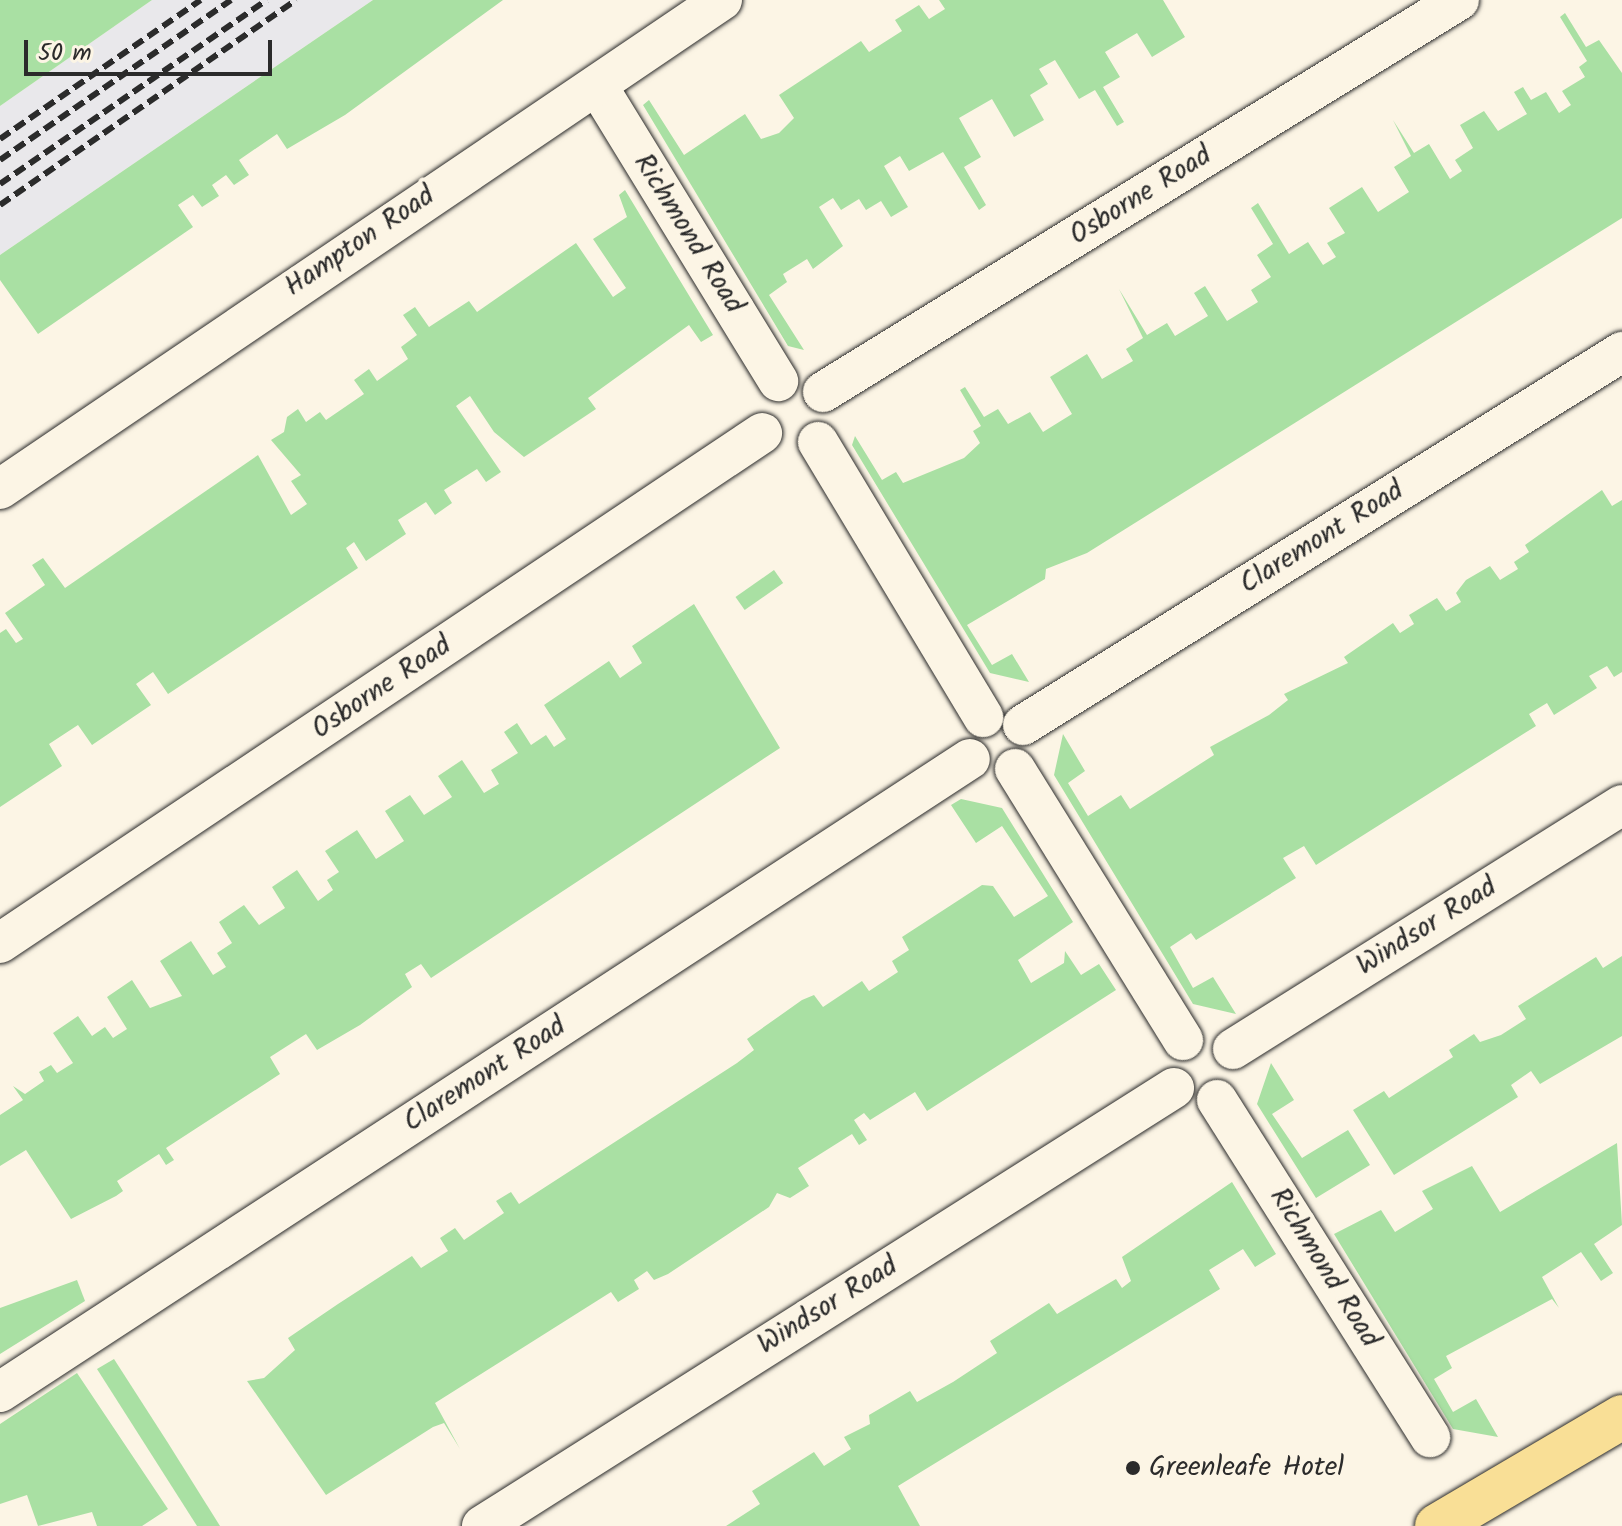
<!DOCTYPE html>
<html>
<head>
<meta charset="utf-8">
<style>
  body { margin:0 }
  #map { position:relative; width:1622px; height:1526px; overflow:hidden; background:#fcf5e5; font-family:Kalam,sans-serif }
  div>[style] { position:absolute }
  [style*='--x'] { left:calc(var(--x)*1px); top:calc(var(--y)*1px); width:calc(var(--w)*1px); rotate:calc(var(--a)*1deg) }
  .built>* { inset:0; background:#e9e8eb }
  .green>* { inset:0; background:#a9e0a3; transform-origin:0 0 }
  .roads { filter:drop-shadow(0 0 2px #2b2b2b) drop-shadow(0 0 2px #2b2b2b) }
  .minor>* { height:40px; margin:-20px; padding:0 20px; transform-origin:20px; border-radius:20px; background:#fcf5e5 }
  .major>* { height:44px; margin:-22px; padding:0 22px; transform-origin:22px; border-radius:22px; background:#f9df96 }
  .rail>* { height:6px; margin-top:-3px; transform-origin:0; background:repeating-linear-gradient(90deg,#2b2b2b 0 12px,transparent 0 18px) }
  .dots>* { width:22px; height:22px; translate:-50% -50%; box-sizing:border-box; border:4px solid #fcf5e5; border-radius:50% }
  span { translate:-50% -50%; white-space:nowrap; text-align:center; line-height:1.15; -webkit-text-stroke:8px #fcf5e5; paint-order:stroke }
  .street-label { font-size:28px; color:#2b2b2b }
  .poi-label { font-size:28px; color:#2b2b2b }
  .left { translate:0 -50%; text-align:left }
  .scale { position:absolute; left:24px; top:40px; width:248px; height:36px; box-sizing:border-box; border:4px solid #2b2b2b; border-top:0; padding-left:10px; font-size:24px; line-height:28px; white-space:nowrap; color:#2b2b2b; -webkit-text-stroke:6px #fcf5e5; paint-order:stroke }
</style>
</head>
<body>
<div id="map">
  <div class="built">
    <i style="clip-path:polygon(152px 0,373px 0,0 255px,0 106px)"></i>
  </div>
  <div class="green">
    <i style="clip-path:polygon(0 0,152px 0,0 106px)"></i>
    <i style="clip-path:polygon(373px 0,503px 0,345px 115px,287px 149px,277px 134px,239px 160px,249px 175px,234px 185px,226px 175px,212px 185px,219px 196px,202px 207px,193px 195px,178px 205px,193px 227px,38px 334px,0 280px,0 255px)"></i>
    <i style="clip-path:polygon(939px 0,1163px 0,1185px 37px,1152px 57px,1137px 33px,1105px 52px,1120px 77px,1103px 87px,1124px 122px,1117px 126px,1095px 90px,1079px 99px,1055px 60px,1039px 69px,1048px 84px,1030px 95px,1044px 120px,1014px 137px,992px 99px,959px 118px,981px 157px,964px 167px,986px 205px,979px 210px,943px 152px,909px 171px,900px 156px,884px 166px,908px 207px,891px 217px,881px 201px,866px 210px,859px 199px,841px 210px,833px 198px,819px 207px,843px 246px,813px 269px,807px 259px,783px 274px,787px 282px,769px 295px,804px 350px,788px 346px,643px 105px,649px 100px,684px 155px,745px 114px,761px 139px,779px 133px,794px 118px,779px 95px,861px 41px,869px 52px,902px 31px,895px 20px,919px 5px,929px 19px,945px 9px)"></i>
    <i style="clip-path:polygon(1565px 13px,1586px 47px,1599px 40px,1622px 73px,1622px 218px,1087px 553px,1046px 569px,1045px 579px,967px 625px,992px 665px,1012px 654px,1029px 682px,990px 673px,852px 445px,855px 436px,882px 480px,896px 472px,903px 483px,964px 458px,980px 443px,973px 431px,981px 426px,960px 390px,965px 387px,984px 417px,998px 409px,1008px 424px,1030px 412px,1043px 432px,1072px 414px,1050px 377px,1087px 354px,1102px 379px,1133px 361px,1126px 349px,1143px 338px,1119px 289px,1147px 335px,1167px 323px,1175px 336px,1208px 316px,1194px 293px,1205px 286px,1227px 321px,1258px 302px,1251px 290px,1271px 277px,1257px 255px,1273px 244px,1251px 208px,1258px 203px,1289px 254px,1308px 242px,1323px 265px,1336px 257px,1327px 243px,1345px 233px,1329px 208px,1362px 187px,1378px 212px,1409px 192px,1394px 167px,1411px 156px,1393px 120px,1414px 153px,1429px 144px,1450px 179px,1462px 171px,1455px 160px,1473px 148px,1460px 125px,1484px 111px,1498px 131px,1527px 114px,1514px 92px,1523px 87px,1531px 100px,1546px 92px,1559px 113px,1571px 105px,1562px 91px,1585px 77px,1579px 67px,1587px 61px,1560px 17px)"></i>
    <i style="clip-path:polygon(625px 190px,713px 335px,701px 342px,689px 325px,588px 398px,596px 409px,524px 457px,494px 432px,470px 396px,456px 406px,501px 472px,486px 482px,477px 469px,444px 490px,452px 503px,435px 515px,426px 502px,398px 520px,406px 534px,366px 561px,354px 542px,346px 548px,358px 568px,168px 694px,153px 672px,136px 684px,151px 705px,92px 745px,78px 725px,49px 744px,62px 766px,0 807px,0 633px,6px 629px,16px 643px,23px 639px,5px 613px,45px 585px,32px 565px,43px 558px,65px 588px,258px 455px,291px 515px,307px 504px,291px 481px,301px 475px,271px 440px,284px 432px,287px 417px,298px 409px,306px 422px,320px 412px,326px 420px,364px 394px,354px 380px,369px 369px,377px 381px,408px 359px,401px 347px,417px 335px,403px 315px,415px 307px,429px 327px,469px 301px,477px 312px,576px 243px,613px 297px,626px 288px,593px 239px,627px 217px,619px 195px)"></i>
    <i style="clip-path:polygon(1602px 490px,1612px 506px,1622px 500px,1622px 672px,1614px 677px,1607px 666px,1589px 676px,1597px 688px,1554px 715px,1547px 703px,1529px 714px,1536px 726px,1316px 865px,1304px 846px,1283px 858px,1296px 878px,1196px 940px,1191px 933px,1170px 947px,1193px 988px,1213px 977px,1236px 1014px,1193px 1004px,1054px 775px,1063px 734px,1085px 771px,1068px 783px,1088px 816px,1121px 795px,1130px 809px,1214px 755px,1210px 747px,1269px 715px,1288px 700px,1284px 694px,1348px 663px,1344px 657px,1393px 623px,1400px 633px,1414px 624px,1409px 615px,1437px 598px,1446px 611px,1461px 602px,1456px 593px,1466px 580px,1490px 566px,1500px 580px,1518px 569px,1514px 562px,1529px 552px,1525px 545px)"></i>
    <i style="left:774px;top:570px;width:16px;height:47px;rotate:55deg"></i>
    <i style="clip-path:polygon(694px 604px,780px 748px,431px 978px,421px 964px,405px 974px,412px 987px,360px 1025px,317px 1050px,306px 1034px,270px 1057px,280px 1074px,166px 1148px,174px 1160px,166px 1165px,159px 1154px,117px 1181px,123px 1191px,116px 1196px,71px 1219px,26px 1150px,0 1166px,0 1115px,23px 1100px,13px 1086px,25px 1094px,44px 1081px,39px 1072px,51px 1065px,57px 1073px,73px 1063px,53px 1033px,78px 1016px,92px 1036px,105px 1027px,113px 1038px,127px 1029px,107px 997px,132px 980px,150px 1008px,182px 996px,160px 961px,191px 941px,213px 975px,226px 967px,217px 953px,232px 943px,219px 922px,244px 905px,259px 925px,285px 908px,272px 887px,297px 870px,318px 901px,333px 890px,327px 880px,339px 872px,325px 851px,357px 830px,376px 859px,404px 841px,385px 811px,410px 795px,424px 815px,452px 797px,438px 776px,462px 760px,484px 793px,499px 784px,491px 770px,518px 753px,504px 732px,517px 723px,531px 745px,546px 735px,554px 747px,566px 739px,544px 705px,609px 661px,620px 678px,642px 663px,632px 646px)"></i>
    <i style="clip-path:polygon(961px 799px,1002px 808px,1073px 922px,1018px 960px,1031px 983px,1064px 963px,1065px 951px,1081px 975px,1099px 964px,1116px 990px,927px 1111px,915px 1092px,870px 1120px,864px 1113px,854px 1120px,867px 1140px,859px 1145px,852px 1134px,798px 1168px,809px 1186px,790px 1198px,777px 1193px,769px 1207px,668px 1274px,654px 1280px,647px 1271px,634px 1280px,639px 1289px,618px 1302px,611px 1292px,435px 1403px,460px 1449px,444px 1423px,433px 1427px,326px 1495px,247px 1381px,264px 1378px,295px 1350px,288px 1338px,338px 1304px,412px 1256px,421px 1268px,448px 1251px,440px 1238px,455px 1228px,464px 1240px,504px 1213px,496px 1201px,511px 1192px,519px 1204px,737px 1063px,754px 1050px,747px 1039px,802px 1000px,814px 995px,823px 1007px,862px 981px,869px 991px,898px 972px,892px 961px,909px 950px,902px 937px,982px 885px,993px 886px,1014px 917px,1048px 896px,1002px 826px,976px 843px,951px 805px)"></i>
    <i style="clip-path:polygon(1622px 956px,1622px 1036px,1540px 1084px,1531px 1071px,1511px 1085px,1518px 1097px,1394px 1175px,1353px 1110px,1384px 1091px,1389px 1098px,1453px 1057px,1449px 1050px,1474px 1034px,1480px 1042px,1501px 1035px,1526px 1019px,1518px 1006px,1596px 957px,1603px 968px)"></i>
    <i style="clip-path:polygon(1271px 1063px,1294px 1100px,1272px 1114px,1302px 1158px,1348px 1130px,1370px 1165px,1316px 1198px,1257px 1104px)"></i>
    <i style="clip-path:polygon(1617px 1143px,1622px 1225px,1594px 1244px,1613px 1273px,1601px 1281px,1581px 1252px,1542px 1277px,1559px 1308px,1552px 1299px,1446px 1356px,1452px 1368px,1434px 1379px,1453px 1412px,1476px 1399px,1498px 1437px,1453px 1429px,1334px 1234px,1381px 1210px,1395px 1232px,1433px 1209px,1422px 1191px,1472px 1166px,1500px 1212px)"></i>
    <i style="clip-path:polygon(1232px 1182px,1276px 1254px,1255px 1267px,1243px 1249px,1209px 1270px,1220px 1289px,898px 1486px,920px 1526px,726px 1526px,760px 1504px,752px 1491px,814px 1452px,824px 1466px,851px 1449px,844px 1437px,870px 1424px,869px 1415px,910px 1391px,917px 1402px,953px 1382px,997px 1353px,990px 1341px,1049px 1303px,1057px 1314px,1116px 1279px,1122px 1288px,1131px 1281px,1122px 1257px)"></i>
    <i style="clip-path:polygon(77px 1280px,85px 1301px,0 1354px,0 1308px)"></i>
    <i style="clip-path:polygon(114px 1359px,168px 1443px,220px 1526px,197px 1526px,97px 1369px)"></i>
    <i style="clip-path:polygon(77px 1373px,168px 1509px,142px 1526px,97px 1526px,92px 1512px,38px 1526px,27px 1495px,0 1504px,0 1424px)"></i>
  </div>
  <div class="roads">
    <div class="minor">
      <i style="--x:598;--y:87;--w:345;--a:58.5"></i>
      <i style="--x:823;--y:392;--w:747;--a:-31.65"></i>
      <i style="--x:818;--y:442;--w:321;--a:59"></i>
      <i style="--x:0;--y:489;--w:872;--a:-34.11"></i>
      <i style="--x:1023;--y:725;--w:706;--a:-31.91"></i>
      <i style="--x:1015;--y:769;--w:319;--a:58.2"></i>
      <i style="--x:0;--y:943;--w:917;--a:-33.79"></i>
      <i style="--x:1233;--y:1049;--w:459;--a:-32.1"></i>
      <i style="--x:1217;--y:1100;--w:399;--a:57.7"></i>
      <i style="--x:0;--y:1392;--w:1158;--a:-33.13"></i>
      <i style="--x:482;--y:1526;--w:819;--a:-32.33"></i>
    </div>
    <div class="major">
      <i style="--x:1437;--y:1526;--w:215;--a:-30.5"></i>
    </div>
  </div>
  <div class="rail">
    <i style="--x:0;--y:139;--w:244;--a:-34.7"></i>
    <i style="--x:0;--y:160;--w:281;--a:-34.7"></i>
    <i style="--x:0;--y:184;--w:324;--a:-34.6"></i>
    <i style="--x:0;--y:205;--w:360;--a:-34.7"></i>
  </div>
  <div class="dots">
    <i style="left:1133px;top:1468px;background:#2b2b2b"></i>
  </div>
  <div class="street-label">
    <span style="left:1141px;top:196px;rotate:-32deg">Osborne Road</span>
    <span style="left:688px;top:234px;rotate:58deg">Richmond Road</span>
    <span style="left:360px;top:242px;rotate:-34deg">Hampton Road</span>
    <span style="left:1322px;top:538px;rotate:-32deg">Claremont Road</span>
    <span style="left:382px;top:688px;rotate:-34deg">Osborne Road</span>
    <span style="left:1427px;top:927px;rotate:-32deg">Windsor Road</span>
    <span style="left:485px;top:1075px;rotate:-33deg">Claremont Road</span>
    <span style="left:1324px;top:1268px;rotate:58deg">Richmond Road</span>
    <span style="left:828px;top:1306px;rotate:-32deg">Windsor Road</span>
  </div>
  <div class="poi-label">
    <span class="left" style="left:1149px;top:1468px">Greenleafe Hotel</span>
  </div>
  <div class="scale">50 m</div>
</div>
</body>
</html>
